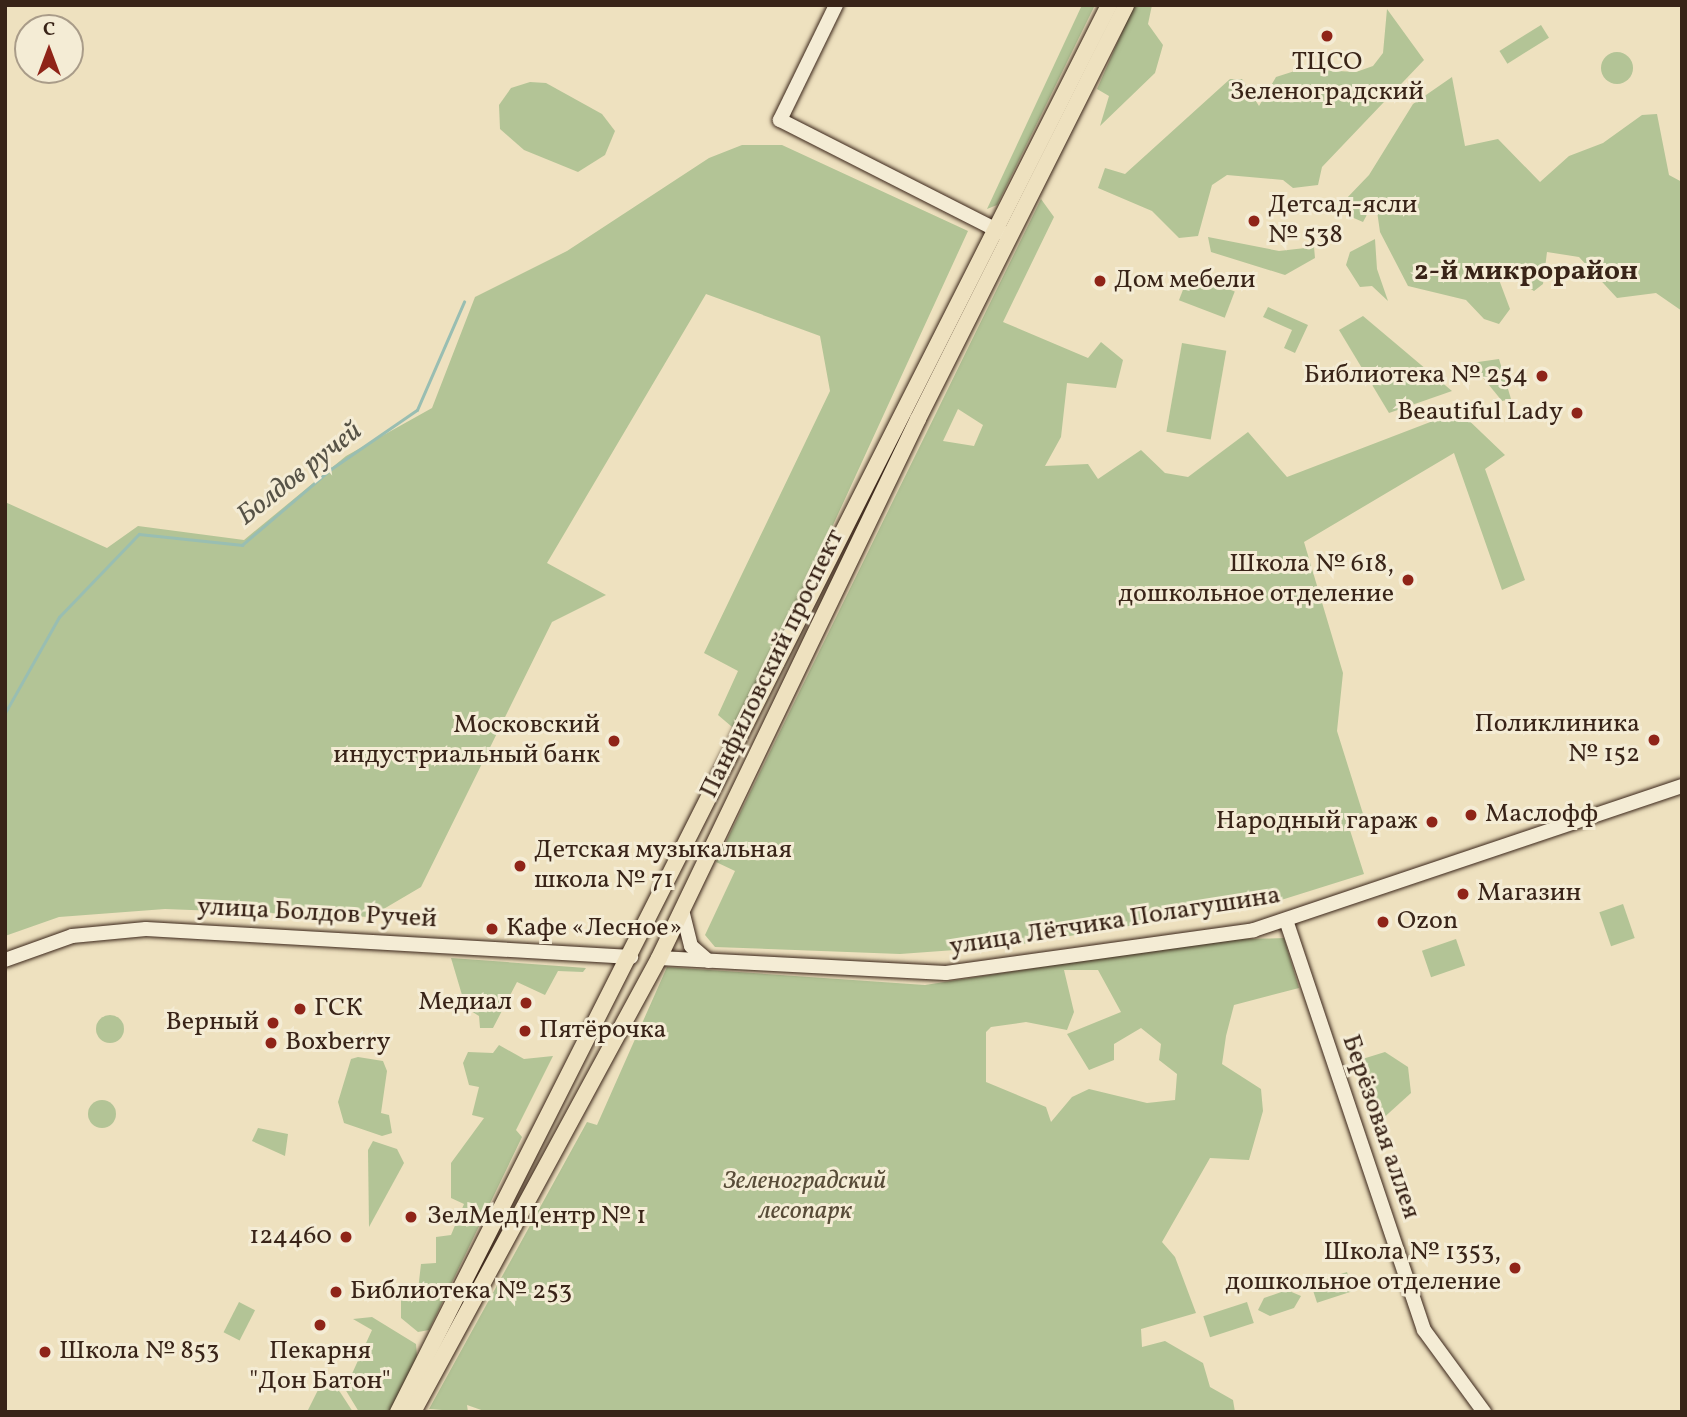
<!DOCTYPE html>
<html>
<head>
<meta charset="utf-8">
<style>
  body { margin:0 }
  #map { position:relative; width:1687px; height:1417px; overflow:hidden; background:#eee1bf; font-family:Vollkorn,serif }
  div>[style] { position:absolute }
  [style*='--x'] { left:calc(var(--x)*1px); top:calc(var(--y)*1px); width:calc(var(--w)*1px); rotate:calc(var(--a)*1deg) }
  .green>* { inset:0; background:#b3c496; transform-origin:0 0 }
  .round { border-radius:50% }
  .stream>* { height:2.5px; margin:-1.25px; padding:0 1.25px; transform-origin:1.25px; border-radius:1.25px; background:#99beb2 }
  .roads { filter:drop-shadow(0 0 2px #392418) drop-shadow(0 0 2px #392418) }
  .secondary>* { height:14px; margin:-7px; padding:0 7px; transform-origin:7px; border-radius:7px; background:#f4ecd5 }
  .primary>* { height:16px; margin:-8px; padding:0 8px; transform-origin:8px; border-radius:8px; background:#eee1bf }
  .dots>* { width:19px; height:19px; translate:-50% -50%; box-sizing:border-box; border:4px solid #f4ecd5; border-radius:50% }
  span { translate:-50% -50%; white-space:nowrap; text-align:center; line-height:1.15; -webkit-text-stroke:6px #f4ecd5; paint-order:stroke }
  .poi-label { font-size:26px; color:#392418 }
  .left { translate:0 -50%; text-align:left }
  .right { translate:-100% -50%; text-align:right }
  .street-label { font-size:26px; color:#392418 }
  .park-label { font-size:26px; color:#584c38; font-style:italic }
  .neighbourhood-label { font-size:28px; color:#392418; font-weight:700 }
  .water-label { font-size:28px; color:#565246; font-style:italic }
  .frame { position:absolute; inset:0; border:7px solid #392418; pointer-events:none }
  .north { position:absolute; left:14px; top:14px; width:70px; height:70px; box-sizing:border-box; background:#f4ecd5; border:2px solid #a99c89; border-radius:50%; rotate:0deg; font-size:19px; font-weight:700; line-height:28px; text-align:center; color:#392418 }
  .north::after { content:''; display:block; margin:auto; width:24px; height:32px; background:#8f2418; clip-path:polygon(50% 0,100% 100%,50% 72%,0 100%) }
</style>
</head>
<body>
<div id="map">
  <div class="green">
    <i style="clip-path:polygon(1082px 5px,1095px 5px,997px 205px,987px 209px)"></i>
    <i style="clip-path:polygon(1134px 5px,1152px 5px,1148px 24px,1163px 45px,1155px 73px,1100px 126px,1109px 96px,1097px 89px)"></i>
    <i style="clip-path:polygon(1387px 9px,1424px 60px,1322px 167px,1318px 185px,1293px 188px,1283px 180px,1227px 175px,1212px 185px,1198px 236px,1179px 238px,1152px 211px,1098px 188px,1105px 168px,1125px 174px,1230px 79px,1242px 79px,1259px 106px,1276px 77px,1301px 69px,1356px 72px,1373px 66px,1383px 53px)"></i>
    <i style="left:1541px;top:25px;width:15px;height:49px;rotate:58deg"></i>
    <i class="round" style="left:1601px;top:52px;width:32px;height:32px"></i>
    <i style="clip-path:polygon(1452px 77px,1465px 146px,1498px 139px,1540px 182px,1569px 156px,1603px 143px,1642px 115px,1657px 114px,1669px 175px,1682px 182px,1682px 311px,1656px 293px,1617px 298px,1579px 257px,1547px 252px,1543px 284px,1534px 291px,1523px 284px,1519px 267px,1505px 266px,1498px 277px,1510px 309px,1499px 324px,1484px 319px,1466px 300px,1408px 286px,1380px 232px,1376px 204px,1365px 208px,1369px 211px,1363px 222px,1349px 216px,1345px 200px,1369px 175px,1413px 104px)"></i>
    <i style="clip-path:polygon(530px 82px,546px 83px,602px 114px,615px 131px,605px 155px,578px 172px,524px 150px,500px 129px,499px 105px,511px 88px)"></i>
    <i style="clip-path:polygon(742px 145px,782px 145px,968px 231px,738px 732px,718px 715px,738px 671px,704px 653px,830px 391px,820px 336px,706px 294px,547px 563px,606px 595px,552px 622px,421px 887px,370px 917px,165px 909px,59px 917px,5px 936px,5px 502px,107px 548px,138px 526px,244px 540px,346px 456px,432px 408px,475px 297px,567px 251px,709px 158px)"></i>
    <i style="clip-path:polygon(evenodd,1041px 199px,1054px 217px,1003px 322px,1088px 358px,1101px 342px,1123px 360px,1116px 388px,1067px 383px,1061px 437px,1045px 466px,1088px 464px,1098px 479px,1141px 450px,1165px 473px,1188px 477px,1248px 432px,1287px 477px,1459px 411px,1505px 455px,1485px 469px,1525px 580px,1502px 590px,1454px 453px,1304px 542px,1343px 673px,1337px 731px,1364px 817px,1348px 824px,1364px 874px,1268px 904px,1248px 896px,1148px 913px,1141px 924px,1010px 946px,900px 954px,715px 947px,705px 935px,735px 871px,716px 862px,1041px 199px,958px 409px,983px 425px,974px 446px,943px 441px,958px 409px)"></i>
    <i style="clip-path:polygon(1208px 237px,1279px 251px,1314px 247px,1315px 258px,1285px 275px,1211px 252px)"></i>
    <i style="clip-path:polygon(1375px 239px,1377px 269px,1388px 301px,1372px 286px,1360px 287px,1346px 265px,1350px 252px)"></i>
    <i style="left:1189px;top:274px;width:49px;height:28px;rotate:21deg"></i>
    <i style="clip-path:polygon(1268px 307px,1308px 325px,1295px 353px,1284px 348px,1292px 330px,1263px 317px)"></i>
    <i style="clip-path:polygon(1363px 316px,1452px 391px,1389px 413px,1339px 330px)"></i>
    <i style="left:1182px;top:343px;width:45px;height:90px;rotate:10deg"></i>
    <i style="clip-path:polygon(1499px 359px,1511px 399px,1502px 401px,1471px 363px)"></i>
    <i style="left:1623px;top:904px;width:36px;height:25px;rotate:71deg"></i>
    <i style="clip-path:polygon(evenodd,1284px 938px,1299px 988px,1234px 1005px,1226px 1036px,1222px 1064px,1261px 1089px,1263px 1111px,1249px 1160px,1210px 1158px,1162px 1242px,1175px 1257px,1196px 1313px,1141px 1329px,1142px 1347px,1165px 1341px,1203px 1363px,1210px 1387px,1233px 1400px,1235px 1412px,487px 1412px,467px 1405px,468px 1412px,429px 1409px,587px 1122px,597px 1125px,667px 967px,925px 985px,1215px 940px,1284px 938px,1064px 970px,1098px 970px,1121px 1012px,1067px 1034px,1089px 1070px,1114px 1060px,1114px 1044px,1141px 1028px,1161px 1044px,1159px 1060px,1177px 1074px,1175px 1100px,1147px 1103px,1089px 1089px,1072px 1097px,1051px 1122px,1046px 1107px,986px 1082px,986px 1032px,991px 1027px,1026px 1022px,1067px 1030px,1074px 1012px,1064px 970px)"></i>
    <i style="left:1456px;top:939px;width:28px;height:36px;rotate:71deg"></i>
    <i style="clip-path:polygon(451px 958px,586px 968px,583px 972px,558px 971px,545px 995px,517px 982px,493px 1028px,480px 1028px,479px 1016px,471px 1011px,473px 999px,462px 995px)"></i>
    <i class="round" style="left:96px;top:1015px;width:28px;height:28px"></i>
    <i style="clip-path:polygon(499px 1045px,524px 1059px,553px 1056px,516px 1130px,522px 1137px,429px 1330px,418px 1332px,401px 1318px,401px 1291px,418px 1290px,421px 1264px,436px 1263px,436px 1237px,451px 1235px,464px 1204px,451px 1198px,451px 1163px,484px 1118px,472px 1115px,479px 1087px,469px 1085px,463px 1063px,468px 1052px,493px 1053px)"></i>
    <i style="clip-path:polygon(1385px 1052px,1408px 1067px,1411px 1093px,1379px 1122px,1356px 1061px)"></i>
    <i style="clip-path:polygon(358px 1057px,383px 1061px,387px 1071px,381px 1113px,389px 1115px,392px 1133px,382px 1136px,344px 1123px,338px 1102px,351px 1059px)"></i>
    <i class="round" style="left:88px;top:1100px;width:28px;height:28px"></i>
    <i style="clip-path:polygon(258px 1128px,288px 1134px,285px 1156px,252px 1141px)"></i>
    <i style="clip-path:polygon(373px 1141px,397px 1149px,404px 1163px,369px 1227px,368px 1150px)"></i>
    <i style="left:1347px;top:1272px;width:20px;height:38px;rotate:72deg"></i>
    <i style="clip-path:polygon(1287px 1290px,1301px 1296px,1294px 1308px,1270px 1316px,1258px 1310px,1264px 1298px)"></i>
    <i style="left:239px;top:1302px;width:18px;height:34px;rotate:27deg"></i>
    <i style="left:1247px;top:1302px;width:22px;height:46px;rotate:72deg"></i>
    <i style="clip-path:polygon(372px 1317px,416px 1344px,417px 1356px,389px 1412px,359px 1412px,345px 1389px,372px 1330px,353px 1319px)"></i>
    <i style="clip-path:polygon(329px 1382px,340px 1392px,353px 1412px,307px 1412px,320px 1386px)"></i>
  </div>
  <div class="stream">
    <i style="--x:5;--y:713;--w:110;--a:-60.6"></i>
    <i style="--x:59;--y:617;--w:115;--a:-46.1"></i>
    <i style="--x:139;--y:534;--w:104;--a:6.1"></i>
    <i style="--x:242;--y:545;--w:117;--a:-40.5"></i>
    <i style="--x:331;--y:469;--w:104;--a:-34.5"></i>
    <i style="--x:417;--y:410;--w:118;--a:-66.5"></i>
  </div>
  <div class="roads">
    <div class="secondary">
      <i style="--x:836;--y:5;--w:128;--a:116"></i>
      <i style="--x:780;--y:120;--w:252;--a:26.9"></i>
      <i style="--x:682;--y:910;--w:37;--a:76"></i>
      <i style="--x:691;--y:946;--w:23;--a:41"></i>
      <i style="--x:1287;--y:923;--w:429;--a:71.4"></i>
      <i style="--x:1424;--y:1330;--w:102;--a:53.8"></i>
      <i style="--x:659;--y:958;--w:287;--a:3"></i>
      <i style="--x:946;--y:973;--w:311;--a:-7.9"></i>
      <i style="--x:1254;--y:930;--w:452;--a:-18.6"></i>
      <i style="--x:5;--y:960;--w:71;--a:-19.7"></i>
      <i style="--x:72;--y:936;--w:74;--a:-5.4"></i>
      <i style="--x:146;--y:929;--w:486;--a:3.3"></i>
    </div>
    <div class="primary">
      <i style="--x:398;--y:1412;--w:1576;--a:-63.19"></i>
      <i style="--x:413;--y:1412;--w:516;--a:-61.55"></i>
      <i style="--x:659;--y:958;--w:598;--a:-64.33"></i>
      <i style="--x:918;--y:419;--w:463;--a:-63.3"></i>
    </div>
  </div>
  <div class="dots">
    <i style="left:1327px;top:36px;background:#8f2418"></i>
    <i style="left:1254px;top:221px;background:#8f2418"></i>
    <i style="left:1100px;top:281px;background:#8f2418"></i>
    <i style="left:1542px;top:376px;background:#8f2418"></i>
    <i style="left:1577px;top:413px;background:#8f2418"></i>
    <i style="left:1408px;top:580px;background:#8f2418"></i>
    <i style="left:1654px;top:740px;background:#8f2418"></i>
    <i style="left:614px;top:741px;background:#8f2418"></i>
    <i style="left:1471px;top:815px;background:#8f2418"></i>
    <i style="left:1432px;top:822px;background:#8f2418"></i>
    <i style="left:520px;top:866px;background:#8f2418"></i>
    <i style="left:1463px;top:894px;background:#8f2418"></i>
    <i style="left:1383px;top:922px;background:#8f2418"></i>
    <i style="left:492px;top:929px;background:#8f2418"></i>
    <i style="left:526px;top:1003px;background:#8f2418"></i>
    <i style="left:300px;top:1009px;background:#8f2418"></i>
    <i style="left:273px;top:1023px;background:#8f2418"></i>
    <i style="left:525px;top:1031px;background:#8f2418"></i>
    <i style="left:271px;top:1043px;background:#8f2418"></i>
    <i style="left:411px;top:1217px;background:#8f2418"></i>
    <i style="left:346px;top:1237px;background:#8f2418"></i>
    <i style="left:1515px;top:1268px;background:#8f2418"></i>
    <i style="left:336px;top:1292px;background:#8f2418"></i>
    <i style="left:320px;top:1325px;background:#8f2418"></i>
    <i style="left:45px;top:1352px;background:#8f2418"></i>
  </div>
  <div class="poi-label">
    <span style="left:1327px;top:78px">ТЦСО<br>Зеленоградский</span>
    <span class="left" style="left:1268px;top:221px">Детсад-ясли<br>№ 538</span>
    <span class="left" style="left:1114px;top:281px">Дом мебели</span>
    <span class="right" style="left:1528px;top:376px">Библиотека № 254</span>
    <span class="right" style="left:1563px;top:413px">Beautiful Lady</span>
    <span class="right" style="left:1394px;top:580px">Школа № 618,<br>дошкольное отделение</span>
    <span class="right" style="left:1640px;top:740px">Поликлиника<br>№ 152</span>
    <span class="right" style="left:600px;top:741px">Московский<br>индустриальный банк</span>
    <span class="left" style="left:1485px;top:815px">Маслофф</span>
    <span class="right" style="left:1418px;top:822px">Народный гараж</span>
    <span class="left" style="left:534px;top:866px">Детская музыкальная<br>школа № 71</span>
    <span class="left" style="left:1477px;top:894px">Магазин</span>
    <span class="left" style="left:1397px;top:922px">Ozon</span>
    <span class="left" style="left:506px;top:929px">Кафе «Лесное»</span>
    <span class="right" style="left:512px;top:1003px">Медиал</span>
    <span class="left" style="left:314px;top:1009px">ГСК</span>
    <span class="right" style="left:259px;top:1023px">Верный</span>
    <span class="left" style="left:539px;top:1031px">Пятёрочка</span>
    <span class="left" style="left:285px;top:1043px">Boxberry</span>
    <span class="left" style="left:427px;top:1217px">ЗелМедЦентр № 1</span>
    <span class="right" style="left:332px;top:1237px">124460</span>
    <span class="right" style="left:1501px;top:1268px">Школа № 1353,<br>дошкольное отделение</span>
    <span class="left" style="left:350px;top:1292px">Библиотека № 253</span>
    <span class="left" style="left:59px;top:1352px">Школа № 853</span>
    <span style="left:320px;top:1367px">Пекарня<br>"Дон Батон"</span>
  </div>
  <div class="street-label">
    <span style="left:773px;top:664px;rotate:-64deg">Панфиловский проспект</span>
    <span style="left:317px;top:914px;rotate:3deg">улица Болдов Ручей</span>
    <span style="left:1115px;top:922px;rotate:-9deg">улица Лётчика Полагушина</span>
    <span style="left:1380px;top:1127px;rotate:71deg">Берёзовая аллея</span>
  </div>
  <div class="park-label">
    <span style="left:805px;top:1197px">Зеленоградский<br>лесопарк</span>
  </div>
  <div class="neighbourhood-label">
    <span style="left:1526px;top:272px">2-й микрорайон</span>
  </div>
  <div class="water-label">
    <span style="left:300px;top:474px;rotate:-38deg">Болдов ручей</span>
  </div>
  <div class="frame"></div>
  <div class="north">С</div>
</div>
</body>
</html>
